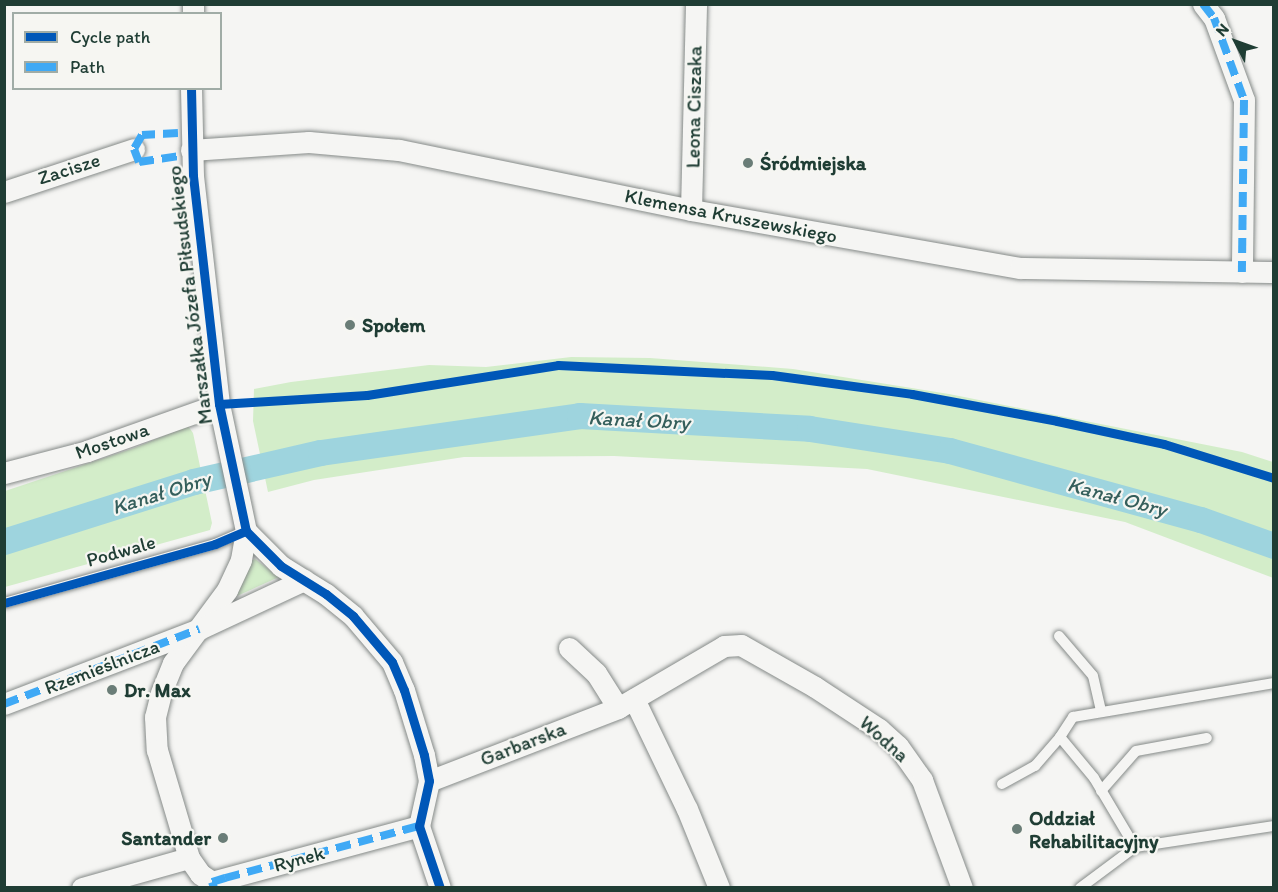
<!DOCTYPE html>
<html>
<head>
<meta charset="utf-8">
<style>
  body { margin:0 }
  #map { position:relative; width:1278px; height:892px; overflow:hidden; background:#f5f5f3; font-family:Itim,sans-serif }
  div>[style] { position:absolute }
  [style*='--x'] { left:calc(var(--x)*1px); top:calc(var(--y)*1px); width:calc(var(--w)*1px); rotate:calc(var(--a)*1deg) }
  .green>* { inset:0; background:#d3edc9 }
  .canal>* { height:26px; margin:-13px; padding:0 13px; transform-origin:13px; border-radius:13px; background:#9ed4de }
  .path>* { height:4px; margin-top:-2px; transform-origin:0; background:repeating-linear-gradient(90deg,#b0b4b2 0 6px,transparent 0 10.5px) }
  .roads { filter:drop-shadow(0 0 2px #858a88) drop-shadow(0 0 2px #858a88) }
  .service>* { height:10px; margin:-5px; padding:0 5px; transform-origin:5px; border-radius:5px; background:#f5f5f3 }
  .minor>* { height:21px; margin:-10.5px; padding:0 10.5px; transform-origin:10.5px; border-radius:10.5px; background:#f5f5f3 }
  .quiet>* { height:8px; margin-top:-4px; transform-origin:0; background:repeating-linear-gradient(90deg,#3fa9f5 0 15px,transparent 0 23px) }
  .cycleway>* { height:9px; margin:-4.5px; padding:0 4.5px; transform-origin:4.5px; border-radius:4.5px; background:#0057b8 }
  .dots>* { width:16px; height:16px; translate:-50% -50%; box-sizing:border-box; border:3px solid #f6f6f2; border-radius:50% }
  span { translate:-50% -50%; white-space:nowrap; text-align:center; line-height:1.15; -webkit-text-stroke:4.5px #f6f6f2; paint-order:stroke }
  .street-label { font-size:20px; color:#1f3d34 }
  .poi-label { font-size:20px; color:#1f3d34; font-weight:700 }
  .left { translate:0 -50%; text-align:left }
  .right { translate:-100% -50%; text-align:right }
  .water-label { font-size:21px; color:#355f5c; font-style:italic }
  .frame { position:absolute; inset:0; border:6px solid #1f3d34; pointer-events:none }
  .legend { position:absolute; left:12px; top:12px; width:210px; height:78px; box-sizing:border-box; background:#f6f6f2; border:2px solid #a0aca6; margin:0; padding:8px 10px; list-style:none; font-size:18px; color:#1f3d34 }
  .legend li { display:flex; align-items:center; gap:12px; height:30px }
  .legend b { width:30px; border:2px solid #a0aca6 }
  .north { position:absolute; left:1206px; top:12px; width:60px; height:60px; -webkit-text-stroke:4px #f6f6f2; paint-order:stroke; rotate:311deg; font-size:16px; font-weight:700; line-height:24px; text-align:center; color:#1f3d34 }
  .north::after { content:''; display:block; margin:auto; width:21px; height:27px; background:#1f3d34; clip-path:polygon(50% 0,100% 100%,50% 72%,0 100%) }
</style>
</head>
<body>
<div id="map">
  <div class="green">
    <i style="clip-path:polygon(571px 357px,650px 358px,793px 369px,949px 394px,1242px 452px,1273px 462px,1273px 578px,1125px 522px,867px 469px,614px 456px,464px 457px,314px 480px,268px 492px,253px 421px,254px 389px,291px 382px,429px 365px,486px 367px)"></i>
    <i style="clip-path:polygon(188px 426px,193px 433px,212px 523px,210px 530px,5px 587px,5px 491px,134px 448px)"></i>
    <i style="clip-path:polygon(255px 559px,279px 577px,237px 596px,251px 561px)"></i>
  </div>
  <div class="canal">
    <i style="--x:4;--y:542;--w:199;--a:-17.5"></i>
    <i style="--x:194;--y:482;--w:130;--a:-12.9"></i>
    <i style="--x:321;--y:453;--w:262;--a:-8.1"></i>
    <i style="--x:580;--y:416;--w:230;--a:3.2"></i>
    <i style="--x:810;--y:429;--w:142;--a:8.9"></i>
    <i style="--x:950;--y:451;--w:260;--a:15.4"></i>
    <i style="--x:1201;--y:520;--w:77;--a:19.6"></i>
  </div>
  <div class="path">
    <i style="--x:241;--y:403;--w:126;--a:-3.6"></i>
    <i style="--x:367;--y:395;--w:193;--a:-8.9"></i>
    <i style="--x:558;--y:365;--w:214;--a:2.7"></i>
    <i style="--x:772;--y:375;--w:141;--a:7.7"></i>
    <i style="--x:912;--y:394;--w:147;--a:10.5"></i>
    <i style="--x:1057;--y:421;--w:109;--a:12.1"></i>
    <i style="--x:1164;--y:444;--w:115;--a:17.2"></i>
  </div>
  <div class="roads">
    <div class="service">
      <i style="--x:4;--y:603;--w:219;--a:-15.6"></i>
      <i style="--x:215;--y:544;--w:34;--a:-23"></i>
      <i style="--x:1059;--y:636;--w:52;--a:49.6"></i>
      <i style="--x:1093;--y:676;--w:37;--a:77"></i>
      <i style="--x:1060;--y:737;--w:53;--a:50.3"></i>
      <i style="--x:1094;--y:778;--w:80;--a:59.3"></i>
      <i style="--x:1002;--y:784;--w:38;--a:-29"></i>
      <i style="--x:1035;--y:766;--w:38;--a:-49"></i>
      <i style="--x:1060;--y:737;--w:24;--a:-57"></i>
      <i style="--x:1073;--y:717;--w:204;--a:-9.6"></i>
      <i style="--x:1101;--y:791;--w:53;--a:-48.8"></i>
      <i style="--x:1136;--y:751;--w:72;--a:-10.4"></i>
      <i style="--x:1080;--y:888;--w:69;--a:-36.7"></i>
      <i style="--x:1135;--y:847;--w:141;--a:-8.6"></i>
    </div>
    <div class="minor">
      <i style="--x:1203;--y:4;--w:18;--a:52"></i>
      <i style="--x:1214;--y:18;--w:87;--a:69.9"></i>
      <i style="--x:1244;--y:100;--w:172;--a:90.7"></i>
      <i style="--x:193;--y:14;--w:10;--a:-90"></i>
      <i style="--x:191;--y:88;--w:88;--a:88.7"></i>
      <i style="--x:193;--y:176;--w:229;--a:83.5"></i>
      <i style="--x:219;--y:404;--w:130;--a:78"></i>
      <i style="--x:246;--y:531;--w:29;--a:100"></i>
      <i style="--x:241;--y:560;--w:33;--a:115"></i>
      <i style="--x:227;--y:590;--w:91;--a:126.5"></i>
      <i style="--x:173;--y:663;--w:32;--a:112"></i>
      <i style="--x:161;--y:693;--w:25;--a:104"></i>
      <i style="--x:155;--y:717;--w:33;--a:87"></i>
      <i style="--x:157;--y:750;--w:113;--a:73.5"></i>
      <i style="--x:189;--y:858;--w:19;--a:55"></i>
      <i style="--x:200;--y:874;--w:14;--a:34"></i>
      <i style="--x:212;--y:882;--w:214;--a:-15.1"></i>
      <i style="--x:191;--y:150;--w:118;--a:-3.9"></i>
      <i style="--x:309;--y:142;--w:90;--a:5.1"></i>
      <i style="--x:399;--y:150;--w:298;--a:11.6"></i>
      <i style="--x:691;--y:210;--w:334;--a:10"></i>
      <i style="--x:1020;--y:268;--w:254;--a:0.9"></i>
      <i style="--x:4;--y:192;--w:137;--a:-18.3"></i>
      <i style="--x:691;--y:210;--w:206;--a:-88.6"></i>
      <i style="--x:4;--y:473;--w:86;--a:-14.8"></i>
      <i style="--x:87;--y:451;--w:140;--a:-19.6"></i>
      <i style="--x:246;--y:531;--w:49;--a:45"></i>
      <i style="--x:281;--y:566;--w:53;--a:31.9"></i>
      <i style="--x:326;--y:594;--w:35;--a:39"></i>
      <i style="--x:353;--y:616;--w:60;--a:49.7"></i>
      <i style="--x:392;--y:662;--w:30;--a:67"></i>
      <i style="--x:404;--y:690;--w:68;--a:72.9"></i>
      <i style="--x:424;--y:755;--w:26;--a:79"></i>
      <i style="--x:429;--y:781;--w:46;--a:102.5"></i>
      <i style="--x:419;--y:826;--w:65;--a:71.3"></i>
      <i style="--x:569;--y:648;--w:37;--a:43"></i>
      <i style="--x:596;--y:673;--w:41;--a:57.8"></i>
      <i style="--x:634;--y:699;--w:122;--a:64.3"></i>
      <i style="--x:687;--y:809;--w:85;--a:67.9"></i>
      <i style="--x:4;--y:704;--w:209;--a:-21"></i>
      <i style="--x:199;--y:629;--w:116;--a:-25"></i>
      <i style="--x:429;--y:781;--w:203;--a:-21.1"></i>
      <i style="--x:618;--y:708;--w:123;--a:-30.3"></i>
      <i style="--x:724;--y:646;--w:17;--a:-3"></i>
      <i style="--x:741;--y:645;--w:85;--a:29.6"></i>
      <i style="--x:815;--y:687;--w:77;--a:33.3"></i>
      <i style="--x:879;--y:729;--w:25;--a:42"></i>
      <i style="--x:898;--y:746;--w:42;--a:54.8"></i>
      <i style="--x:922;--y:780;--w:115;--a:69.7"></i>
      <i style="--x:82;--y:888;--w:111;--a:-15.7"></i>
    </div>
  </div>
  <div class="quiet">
    <i style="--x:1203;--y:4;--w:18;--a:52"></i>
    <i style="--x:1214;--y:18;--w:87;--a:69.9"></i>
    <i style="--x:1244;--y:100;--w:172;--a:90.7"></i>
    <i style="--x:178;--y:133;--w:36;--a:177"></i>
    <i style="--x:142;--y:135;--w:16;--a:120"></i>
    <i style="--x:134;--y:149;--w:14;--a:69"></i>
    <i style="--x:139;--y:162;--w:40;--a:-8.5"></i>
    <i style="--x:4;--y:704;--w:209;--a:-21"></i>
    <i style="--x:214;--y:888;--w:6;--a:-108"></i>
    <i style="--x:212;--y:882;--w:14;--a:-17"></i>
    <i style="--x:225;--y:878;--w:201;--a:-15"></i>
    <i style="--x:419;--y:826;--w:5;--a:68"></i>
  </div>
  <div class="cycleway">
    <i style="--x:191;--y:88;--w:88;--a:88.7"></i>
    <i style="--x:193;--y:176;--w:229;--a:83.5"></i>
    <i style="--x:219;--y:404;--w:130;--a:78"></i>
    <i style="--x:246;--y:531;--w:49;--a:45"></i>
    <i style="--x:281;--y:566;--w:53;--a:31.9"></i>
    <i style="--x:326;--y:594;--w:35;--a:39"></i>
    <i style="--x:353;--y:616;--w:60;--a:49.7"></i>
    <i style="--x:392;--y:662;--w:30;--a:67"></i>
    <i style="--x:404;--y:690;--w:68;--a:72.9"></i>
    <i style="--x:424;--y:755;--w:26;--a:79"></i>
    <i style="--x:429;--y:781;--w:46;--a:102.5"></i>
    <i style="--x:419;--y:826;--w:65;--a:71.3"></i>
    <i style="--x:219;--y:404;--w:148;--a:-3.5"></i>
    <i style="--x:367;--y:395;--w:193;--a:-8.9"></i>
    <i style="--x:558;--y:365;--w:214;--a:2.7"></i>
    <i style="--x:772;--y:375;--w:141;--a:7.7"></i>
    <i style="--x:912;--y:394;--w:147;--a:10.5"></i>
    <i style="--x:1057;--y:421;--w:109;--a:12.1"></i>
    <i style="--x:1164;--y:444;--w:115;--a:17.2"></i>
    <i style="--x:4;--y:603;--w:219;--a:-15.6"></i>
    <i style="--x:215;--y:544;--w:34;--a:-23"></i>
  </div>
  <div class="dots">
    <i style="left:748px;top:163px;background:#6a7d77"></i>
    <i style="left:350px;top:325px;background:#6a7d77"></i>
    <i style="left:112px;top:690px;background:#6a7d77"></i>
    <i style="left:1017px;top:829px;background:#6a7d77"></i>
    <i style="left:223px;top:838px;background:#6a7d77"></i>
  </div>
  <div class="street-label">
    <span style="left:694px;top:107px;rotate:-89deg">Leona Ciszaka</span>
    <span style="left:69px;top:169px;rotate:-18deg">Zacisze</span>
    <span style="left:731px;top:216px;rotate:11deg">Klemensa Kruszewskiego</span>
    <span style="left:190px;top:295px;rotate:-97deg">Marszałka Józefa Piłsudskiego</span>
    <span style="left:112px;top:441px;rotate:-19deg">Mostowa</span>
    <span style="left:121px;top:551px;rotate:-16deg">Podwale</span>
    <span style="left:102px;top:667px;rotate:-21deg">Rzemieślnicza</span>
    <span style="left:884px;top:739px;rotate:42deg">Wodna</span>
    <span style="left:523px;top:744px;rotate:-21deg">Garbarska</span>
    <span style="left:299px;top:859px;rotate:-15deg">Rynek</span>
  </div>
  <div class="poi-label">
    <span class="left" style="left:760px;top:163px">Śródmiejska</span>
    <span class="left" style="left:362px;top:325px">Społem</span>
    <span class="left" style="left:124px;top:690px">Dr. Max</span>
    <span class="left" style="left:1029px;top:830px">Oddział<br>Rehabilitacyjny</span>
    <span class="right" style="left:211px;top:838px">Santander</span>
  </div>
  <div class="water-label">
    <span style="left:639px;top:420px;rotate:3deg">Kanał Obry</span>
    <span style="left:161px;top:493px;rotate:-17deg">Kanał Obry</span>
    <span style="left:1117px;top:497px;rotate:15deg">Kanał Obry</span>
  </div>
  <div class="frame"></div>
  <ul class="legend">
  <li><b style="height:8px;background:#0057b8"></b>Cycle path</li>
  <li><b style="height:8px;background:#3fa9f5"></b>Path</li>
  </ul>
  <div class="north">N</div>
</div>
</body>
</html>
